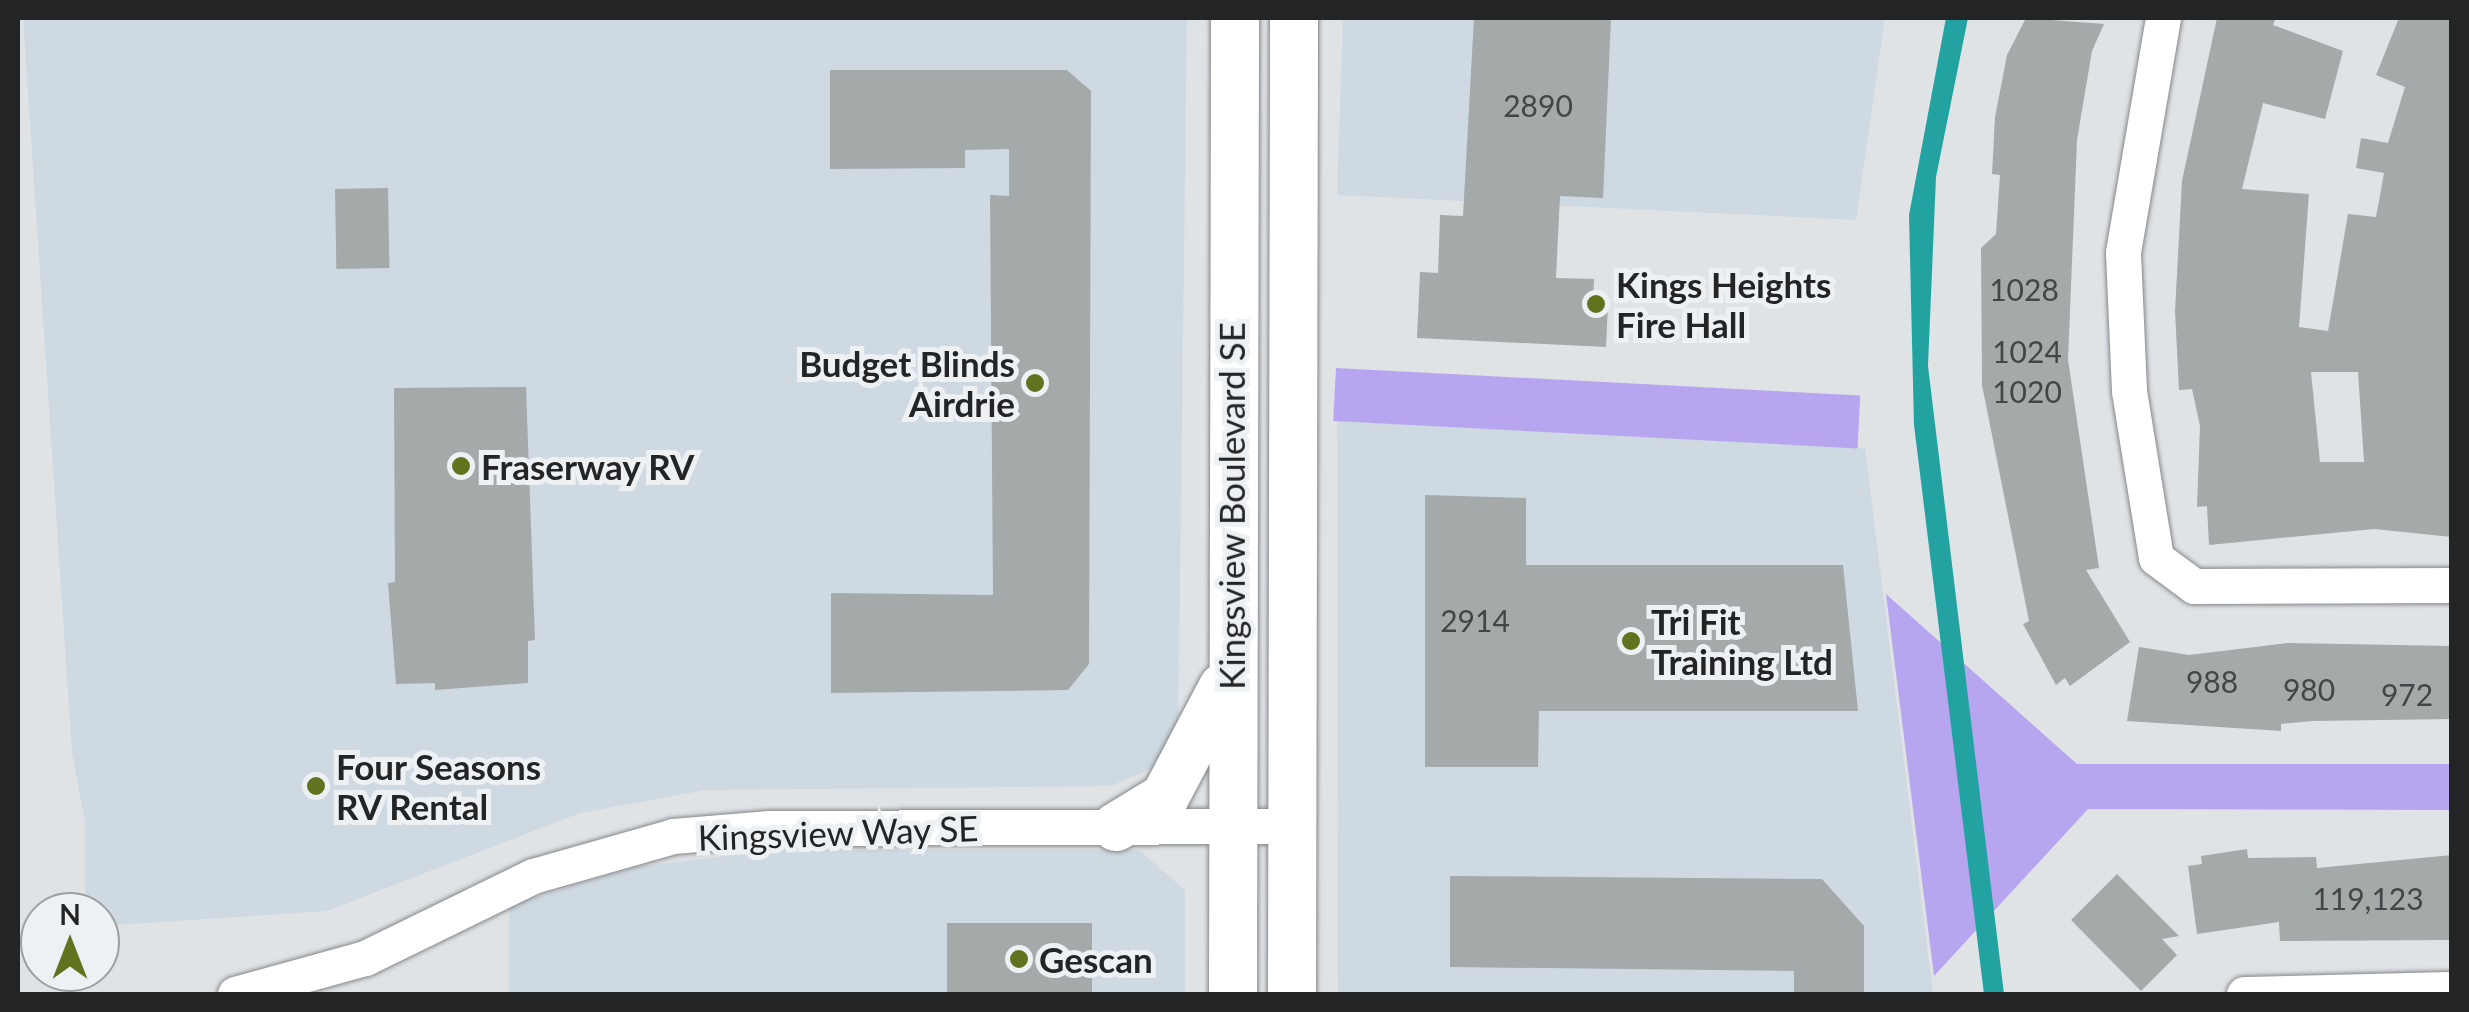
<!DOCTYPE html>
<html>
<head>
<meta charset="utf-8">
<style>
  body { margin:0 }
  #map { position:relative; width:2469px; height:1012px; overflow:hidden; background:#e0e3e6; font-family:Lato,sans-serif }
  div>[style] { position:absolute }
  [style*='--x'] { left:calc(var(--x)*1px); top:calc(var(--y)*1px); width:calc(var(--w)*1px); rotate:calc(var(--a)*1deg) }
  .built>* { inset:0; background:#cfd9e1 }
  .green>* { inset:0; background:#b7a6ef; transform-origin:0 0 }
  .water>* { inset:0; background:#23a2a2 }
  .building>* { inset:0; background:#a4a9aa; transform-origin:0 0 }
  .roads { filter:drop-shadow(0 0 2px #85888b) drop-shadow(0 0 2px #85888b) }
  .minor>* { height:35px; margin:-17.5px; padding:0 17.5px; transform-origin:17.5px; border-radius:17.5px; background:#fff }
  .secondary>* { height:48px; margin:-24px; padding:0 24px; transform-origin:24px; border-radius:24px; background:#fff }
  .dots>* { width:28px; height:28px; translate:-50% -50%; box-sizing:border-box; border:5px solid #edf1f4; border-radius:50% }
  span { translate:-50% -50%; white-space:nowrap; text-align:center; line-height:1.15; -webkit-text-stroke:10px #edf1f4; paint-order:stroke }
  .number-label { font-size:30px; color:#434546 }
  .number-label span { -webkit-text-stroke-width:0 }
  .poi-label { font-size:35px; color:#232425; font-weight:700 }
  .left { translate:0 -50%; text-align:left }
  .right { translate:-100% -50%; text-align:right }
  .street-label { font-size:35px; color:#232425 }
  .frame { position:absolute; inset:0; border:20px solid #232425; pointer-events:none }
  .north { position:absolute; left:20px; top:892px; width:100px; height:100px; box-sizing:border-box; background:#edf1f4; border:2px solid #9c9fa1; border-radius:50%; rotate:0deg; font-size:28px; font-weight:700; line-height:40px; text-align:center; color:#232425 }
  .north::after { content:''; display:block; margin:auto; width:35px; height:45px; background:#627320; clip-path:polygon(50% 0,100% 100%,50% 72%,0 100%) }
</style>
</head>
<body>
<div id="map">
  <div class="built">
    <i style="clip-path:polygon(23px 18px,1187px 18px,1178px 735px,1153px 768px,1111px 786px,706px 790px,580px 813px,327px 911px,100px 926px,100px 912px,85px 912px,85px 821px,72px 753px)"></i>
    <i style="clip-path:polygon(1343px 18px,1885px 18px,1856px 220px,1337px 195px)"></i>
    <i style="clip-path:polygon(1337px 421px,1865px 448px,1933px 994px,1338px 994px)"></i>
    <i style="clip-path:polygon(779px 850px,1139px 850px,1185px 890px,1185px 994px,509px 994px,509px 906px,633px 867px)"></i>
  </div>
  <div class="green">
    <i style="left:1336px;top:368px;width:525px;height:53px;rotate:3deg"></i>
    <i style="clip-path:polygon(1886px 594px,2077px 764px,2451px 764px,2451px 810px,2088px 809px,1934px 976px)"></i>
  </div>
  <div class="water">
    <i style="clip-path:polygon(1946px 18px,1968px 18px,1936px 177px,1928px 366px,2004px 994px,1984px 994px,1914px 425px,1909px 215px)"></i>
  </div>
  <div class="building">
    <i style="clip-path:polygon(1474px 18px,1611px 18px,1603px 198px,1560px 196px,1556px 278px,1594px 279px,1593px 303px,1608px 304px,1606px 347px,1417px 338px,1420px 272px,1438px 273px,1440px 215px,1463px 216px)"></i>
    <i style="clip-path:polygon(2026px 18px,2104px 24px,2092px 51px,2077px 140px,2068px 360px,2099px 568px,2086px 570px,2130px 642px,2070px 686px,2065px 678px,2056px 685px,2023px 624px,2029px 621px,1982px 385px,1981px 248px,1996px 234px,2000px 175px,1992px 174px,1995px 117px,2007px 55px)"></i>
    <i style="clip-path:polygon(evenodd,2217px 18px,2276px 18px,2273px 25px,2343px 51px,2325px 119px,2263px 103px,2242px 189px,2309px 194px,2299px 327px,2328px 331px,2348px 214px,2376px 217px,2384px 173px,2356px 168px,2361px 138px,2388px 143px,2405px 87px,2376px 75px,2399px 18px,2452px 18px,2452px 537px,2374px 529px,2209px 545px,2207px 506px,2197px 507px,2200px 426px,2192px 389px,2179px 390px,2175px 311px,2182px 181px,2217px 18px,2311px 372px,2358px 372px,2364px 462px,2320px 462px,2311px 372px)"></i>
    <i style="clip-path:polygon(830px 70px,1067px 70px,1091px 91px,1089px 664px,1068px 690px,831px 693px,831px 593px,993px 595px,990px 195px,1009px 196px,1009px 149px,965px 150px,965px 168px,830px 169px)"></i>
    <i style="left:388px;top:188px;width:80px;height:53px;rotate:89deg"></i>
    <i style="clip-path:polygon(526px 387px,535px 640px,528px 641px,528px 683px,435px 690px,435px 683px,396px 684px,388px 583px,395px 582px,394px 388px)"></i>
    <i style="clip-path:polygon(1425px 495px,1526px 498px,1526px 565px,1843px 565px,1858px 711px,1539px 711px,1538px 767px,1425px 767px)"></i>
    <i style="clip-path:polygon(2288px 643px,2452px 646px,2452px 719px,2313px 721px,2281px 724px,2281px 731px,2127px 721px,2139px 647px,2189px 655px)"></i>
    <i style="clip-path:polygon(2247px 849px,2248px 858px,2316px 857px,2317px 868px,2452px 855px,2452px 940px,2280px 941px,2279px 922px,2197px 934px,2188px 866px,2202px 864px,2201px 856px)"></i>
    <i style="clip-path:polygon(2117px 874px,2179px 936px,2162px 939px,2177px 955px,2141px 991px,2071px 920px)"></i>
    <i style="clip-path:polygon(1450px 876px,1822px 879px,1864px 926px,1864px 994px,1794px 994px,1794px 971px,1450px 967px)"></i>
    <i style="left:947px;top:923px;width:145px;height:71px"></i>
  </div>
  <div class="roads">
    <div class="minor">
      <i style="--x:2163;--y:18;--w:238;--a:99.7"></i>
      <i style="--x:2123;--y:253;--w:138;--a:87.5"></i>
      <i style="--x:2129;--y:391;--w:169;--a:80.8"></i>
      <i style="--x:2156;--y:558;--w:47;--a:36.4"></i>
      <i style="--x:2194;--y:586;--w:258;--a:-0.2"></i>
      <i style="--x:235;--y:994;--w:135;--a:-15.5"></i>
      <i style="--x:365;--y:958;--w:187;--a:-26"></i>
      <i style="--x:533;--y:876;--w:146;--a:-15.9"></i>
      <i style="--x:673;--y:836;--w:97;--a:-4.7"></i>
      <i style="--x:770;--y:828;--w:521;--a:-0.22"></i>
      <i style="--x:2244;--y:994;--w:208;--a:-1.4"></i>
    </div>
    <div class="secondary">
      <i style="--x:1116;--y:827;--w:57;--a:-31.5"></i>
      <i style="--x:1165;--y:797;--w:124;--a:-62.2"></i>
      <i style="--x:1233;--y:994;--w:976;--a:-89.88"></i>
      <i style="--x:1292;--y:994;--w:976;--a:-89.88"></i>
    </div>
  </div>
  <div class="dots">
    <i style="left:1596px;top:304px;background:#627320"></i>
    <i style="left:1035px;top:383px;background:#627320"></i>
    <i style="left:461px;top:466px;background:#627320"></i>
    <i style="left:1631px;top:641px;background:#627320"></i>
    <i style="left:316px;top:786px;background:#627320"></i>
    <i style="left:1019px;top:959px;background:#627320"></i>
  </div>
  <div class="number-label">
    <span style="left:1538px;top:105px">2890</span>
    <span style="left:2024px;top:289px">1028</span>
    <span style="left:2027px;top:351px">1024</span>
    <span style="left:2027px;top:391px">1020</span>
    <span style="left:1475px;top:620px">2914</span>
    <span style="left:2212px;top:681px">988</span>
    <span style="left:2309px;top:689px">980</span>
    <span style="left:2407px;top:694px">972</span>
    <span style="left:2368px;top:898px">119,123</span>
  </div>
  <div class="poi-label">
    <span class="left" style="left:1616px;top:304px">Kings Heights<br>Fire Hall</span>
    <span class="right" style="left:1015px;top:383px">Budget Blinds<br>Airdrie</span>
    <span class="left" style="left:481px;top:466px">Fraserway RV</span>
    <span class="left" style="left:1651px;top:641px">Tri Fit<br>Training Ltd</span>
    <span class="left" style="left:336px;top:786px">Four Seasons<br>RV Rental</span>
    <span class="left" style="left:1039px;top:959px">Gescan</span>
  </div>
  <div class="street-label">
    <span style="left:1231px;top:506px;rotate:-90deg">Kingsview Boulevard SE</span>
    <span style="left:838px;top:832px;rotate:-2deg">Kingsview Way SE</span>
  </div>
  <div class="frame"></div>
  <div class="north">N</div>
</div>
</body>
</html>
